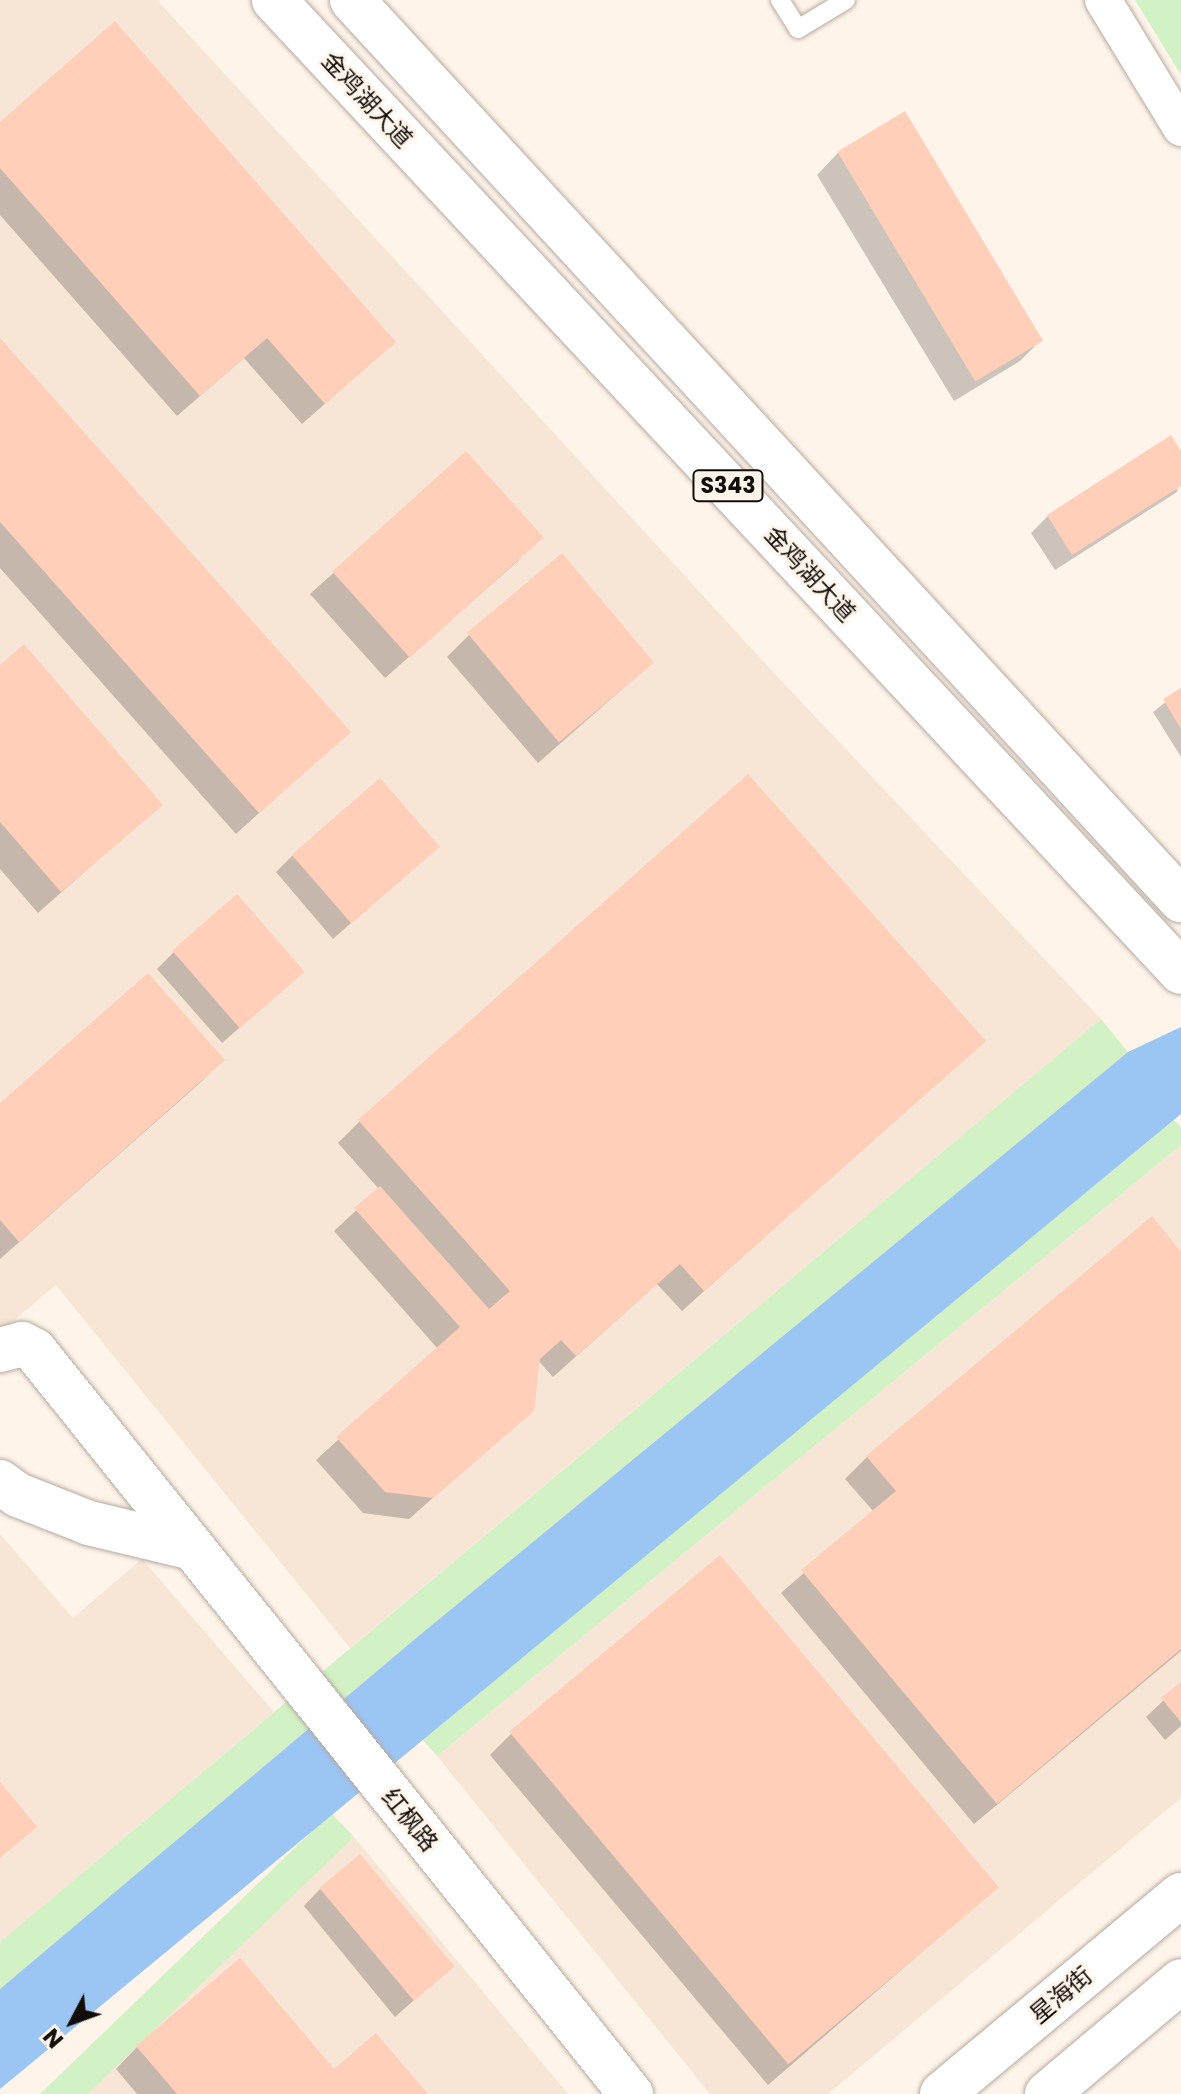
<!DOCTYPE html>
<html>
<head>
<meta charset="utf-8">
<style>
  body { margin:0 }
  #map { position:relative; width:1181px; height:2094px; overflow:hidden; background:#fff4ea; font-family:Poppins,"Noto Sans SC",sans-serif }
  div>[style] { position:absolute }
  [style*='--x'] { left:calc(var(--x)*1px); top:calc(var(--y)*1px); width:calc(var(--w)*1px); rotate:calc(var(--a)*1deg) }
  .built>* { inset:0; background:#f7e5d6 }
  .green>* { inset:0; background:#d2f1c4; transform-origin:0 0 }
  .water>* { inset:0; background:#9bc5f2 }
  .shadow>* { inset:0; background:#0003 }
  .building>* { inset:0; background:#ffcfb9; transform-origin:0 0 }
  .roads { filter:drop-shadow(0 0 2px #b5aba2) drop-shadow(0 0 2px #b5aba2) }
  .lane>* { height:18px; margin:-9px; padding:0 9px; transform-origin:9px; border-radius:9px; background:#fff }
  .street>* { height:36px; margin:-18px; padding:0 18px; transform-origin:18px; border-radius:18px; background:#fff }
  .secondary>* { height:44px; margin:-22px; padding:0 22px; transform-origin:22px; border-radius:22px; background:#fff }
  .primary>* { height:44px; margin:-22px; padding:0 22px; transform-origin:22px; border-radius:22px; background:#fff }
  span { translate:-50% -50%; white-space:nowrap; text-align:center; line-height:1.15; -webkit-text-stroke:6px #fff4ea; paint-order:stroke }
  .shield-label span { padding:2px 6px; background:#fff4ea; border:2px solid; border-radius:6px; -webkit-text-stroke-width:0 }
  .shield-label { font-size:22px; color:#110e0a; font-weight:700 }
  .street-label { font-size:24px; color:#110e0a }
  .north { position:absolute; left:32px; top:1982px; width:80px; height:80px; -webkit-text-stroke:6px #fff4ea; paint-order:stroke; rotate:229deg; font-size:22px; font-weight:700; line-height:32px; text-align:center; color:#110e0a }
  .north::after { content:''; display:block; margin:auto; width:28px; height:36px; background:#110e0a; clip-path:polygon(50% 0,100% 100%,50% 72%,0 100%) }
</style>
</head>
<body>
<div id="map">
  <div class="built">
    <i style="clip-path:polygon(0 0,157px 0,773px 672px,1101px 1019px,350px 1648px,56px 1285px,0 1332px)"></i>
    <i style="clip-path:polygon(1181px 1145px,1181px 1798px,828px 2094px,710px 2094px,437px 1756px)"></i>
    <i style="clip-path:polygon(0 1534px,73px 1618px,142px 1559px,274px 1712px,0 1942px)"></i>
    <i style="clip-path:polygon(354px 1837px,568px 2094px,51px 2094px)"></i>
  </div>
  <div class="green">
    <i style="clip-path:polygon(1135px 0,1181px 0,1181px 75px)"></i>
    <i style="clip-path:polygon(1101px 1019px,1128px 1052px,415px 1639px,0 1989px,0 1942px)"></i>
    <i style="clip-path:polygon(1174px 1120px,1181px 1127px,1181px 1145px,437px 1756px,421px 1738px)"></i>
    <i style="left:331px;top:1813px;width:33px;height:434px;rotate:46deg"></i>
  </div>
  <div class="water">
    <i style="clip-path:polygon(1181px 1027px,1181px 1114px,0 2089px,0 1989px,415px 1639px,1128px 1052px)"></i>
  </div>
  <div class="shadow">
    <i style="clip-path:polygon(0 125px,371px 363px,302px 424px,244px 358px,177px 416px,0 215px)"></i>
    <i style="clip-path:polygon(838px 153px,1042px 339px,1020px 361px,954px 401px,817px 175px)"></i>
    <i style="clip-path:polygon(0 341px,348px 732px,236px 834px,0 568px)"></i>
    <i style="clip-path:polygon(466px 454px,519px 560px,385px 678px,310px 594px)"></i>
    <i style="clip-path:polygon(1181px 455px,1177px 492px,1055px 570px,1031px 533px,1048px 516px)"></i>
    <i style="clip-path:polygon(469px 635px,653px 662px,538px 763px,447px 657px)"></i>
    <i style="clip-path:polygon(0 667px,160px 805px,38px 913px,0 869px)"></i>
    <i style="clip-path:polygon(1181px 690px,1181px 757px,1153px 712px)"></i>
    <i style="clip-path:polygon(437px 847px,333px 939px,276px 872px,292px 856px)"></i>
    <i style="clip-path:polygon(174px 952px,285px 988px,222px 1043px,157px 969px)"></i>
    <i style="clip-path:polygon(983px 1041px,682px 1311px,657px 1284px,553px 1377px,538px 1360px,532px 1410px,409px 1519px,363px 1513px,316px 1460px,438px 1349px,334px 1231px,379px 1189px,338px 1143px,360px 1121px)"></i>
    <i style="clip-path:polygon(222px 1060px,201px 1082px,0 1259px,0 1106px)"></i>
    <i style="clip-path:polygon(1181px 1255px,1181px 1651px,974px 1824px,781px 1593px,874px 1512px,845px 1479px,867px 1457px)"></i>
    <i style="clip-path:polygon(1181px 1684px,1181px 1726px,1165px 1740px,1146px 1717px)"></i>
    <i style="clip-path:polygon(511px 1734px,997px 1887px,768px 2085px,490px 1755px)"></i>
    <i style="clip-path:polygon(320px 1889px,451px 1967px,395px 2017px,304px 1906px)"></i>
    <i style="clip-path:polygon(137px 2047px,334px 2072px,425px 2094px,137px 2094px,116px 2069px)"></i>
  </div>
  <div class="building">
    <i style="clip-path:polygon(115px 21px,396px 342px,325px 404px,267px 338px,200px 396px,0 168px,0 122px)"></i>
    <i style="left:905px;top:111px;width:268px;height:79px;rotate:59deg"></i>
    <i style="clip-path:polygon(0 338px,351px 732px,259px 813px,0 522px)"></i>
    <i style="clip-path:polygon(1171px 435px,1181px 451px,1181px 486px,1072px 555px,1047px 515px)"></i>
    <i style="left:466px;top:451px;width:116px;height:180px;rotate:48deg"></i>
    <i style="left:562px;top:553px;width:143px;height:124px;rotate:50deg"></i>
    <i style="clip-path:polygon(24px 644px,163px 805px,61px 892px,0 822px,0 665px)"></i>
    <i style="clip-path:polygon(1181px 688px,1181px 729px,1163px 699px)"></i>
    <i style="clip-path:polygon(748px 774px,986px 1041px,704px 1291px,680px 1264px,576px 1356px,561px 1340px,540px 1359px,534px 1411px,433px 1498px,385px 1492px,336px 1437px,460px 1327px,354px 1208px,380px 1186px,489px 1309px,510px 1291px,358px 1120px)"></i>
    <i style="left:380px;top:778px;width:91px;height:117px;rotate:49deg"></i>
    <i style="left:237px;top:894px;width:103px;height:86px;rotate:49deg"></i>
    <i style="clip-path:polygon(148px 973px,225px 1060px,19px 1242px,0 1220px,0 1103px)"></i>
    <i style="clip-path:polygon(1152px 1216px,1181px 1252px,1181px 1649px,997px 1804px,801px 1570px,896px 1491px,866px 1456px)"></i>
    <i style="left:720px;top:1555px;width:434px;height:275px;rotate:50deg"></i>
    <i style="clip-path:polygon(1181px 1682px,1181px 1722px,1161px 1698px)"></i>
    <i style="clip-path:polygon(0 1782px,37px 1827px,0 1858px)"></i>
    <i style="left:360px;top:1854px;width:147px;height:53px;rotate:50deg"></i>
    <i style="clip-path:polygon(240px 1958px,334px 2069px,376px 2033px,428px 2094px,177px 2094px,136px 2046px)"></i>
  </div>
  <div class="roads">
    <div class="lane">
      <i style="--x:780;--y:0;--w:34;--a:58"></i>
      <i style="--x:798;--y:29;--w:56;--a:-31.1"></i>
    </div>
    <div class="street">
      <i style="--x:1103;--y:0;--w:150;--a:58.6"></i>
    </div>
    <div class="secondary">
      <i style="--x:0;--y:1350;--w:23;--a:-15"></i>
      <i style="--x:22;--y:1344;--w:15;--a:28"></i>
      <i style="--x:35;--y:1351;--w:953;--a:51.27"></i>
      <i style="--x:0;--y:1482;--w:22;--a:36"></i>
      <i style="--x:18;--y:1495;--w:76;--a:21.5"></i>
      <i style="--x:89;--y:1523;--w:102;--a:13.6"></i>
    </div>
    <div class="primary">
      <i style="--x:274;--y:0;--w:1329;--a:46.98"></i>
      <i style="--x:352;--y:0;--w:1224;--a:47.35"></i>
      <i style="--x:942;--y:2094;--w:311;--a:-39.8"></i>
      <i style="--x:1047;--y:2094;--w:175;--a:-40.1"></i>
    </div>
  </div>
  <div class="shield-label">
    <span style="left:728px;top:486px">S343</span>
  </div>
  <div class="street-label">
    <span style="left:367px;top:100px;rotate:47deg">金鸡湖大道</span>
    <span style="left:810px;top:574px;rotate:47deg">金鸡湖大道</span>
    <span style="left:410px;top:1820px;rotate:51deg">红枫路</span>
    <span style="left:1061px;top:1995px;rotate:-40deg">星海街</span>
  </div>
  <div class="north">N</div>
</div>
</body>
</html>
